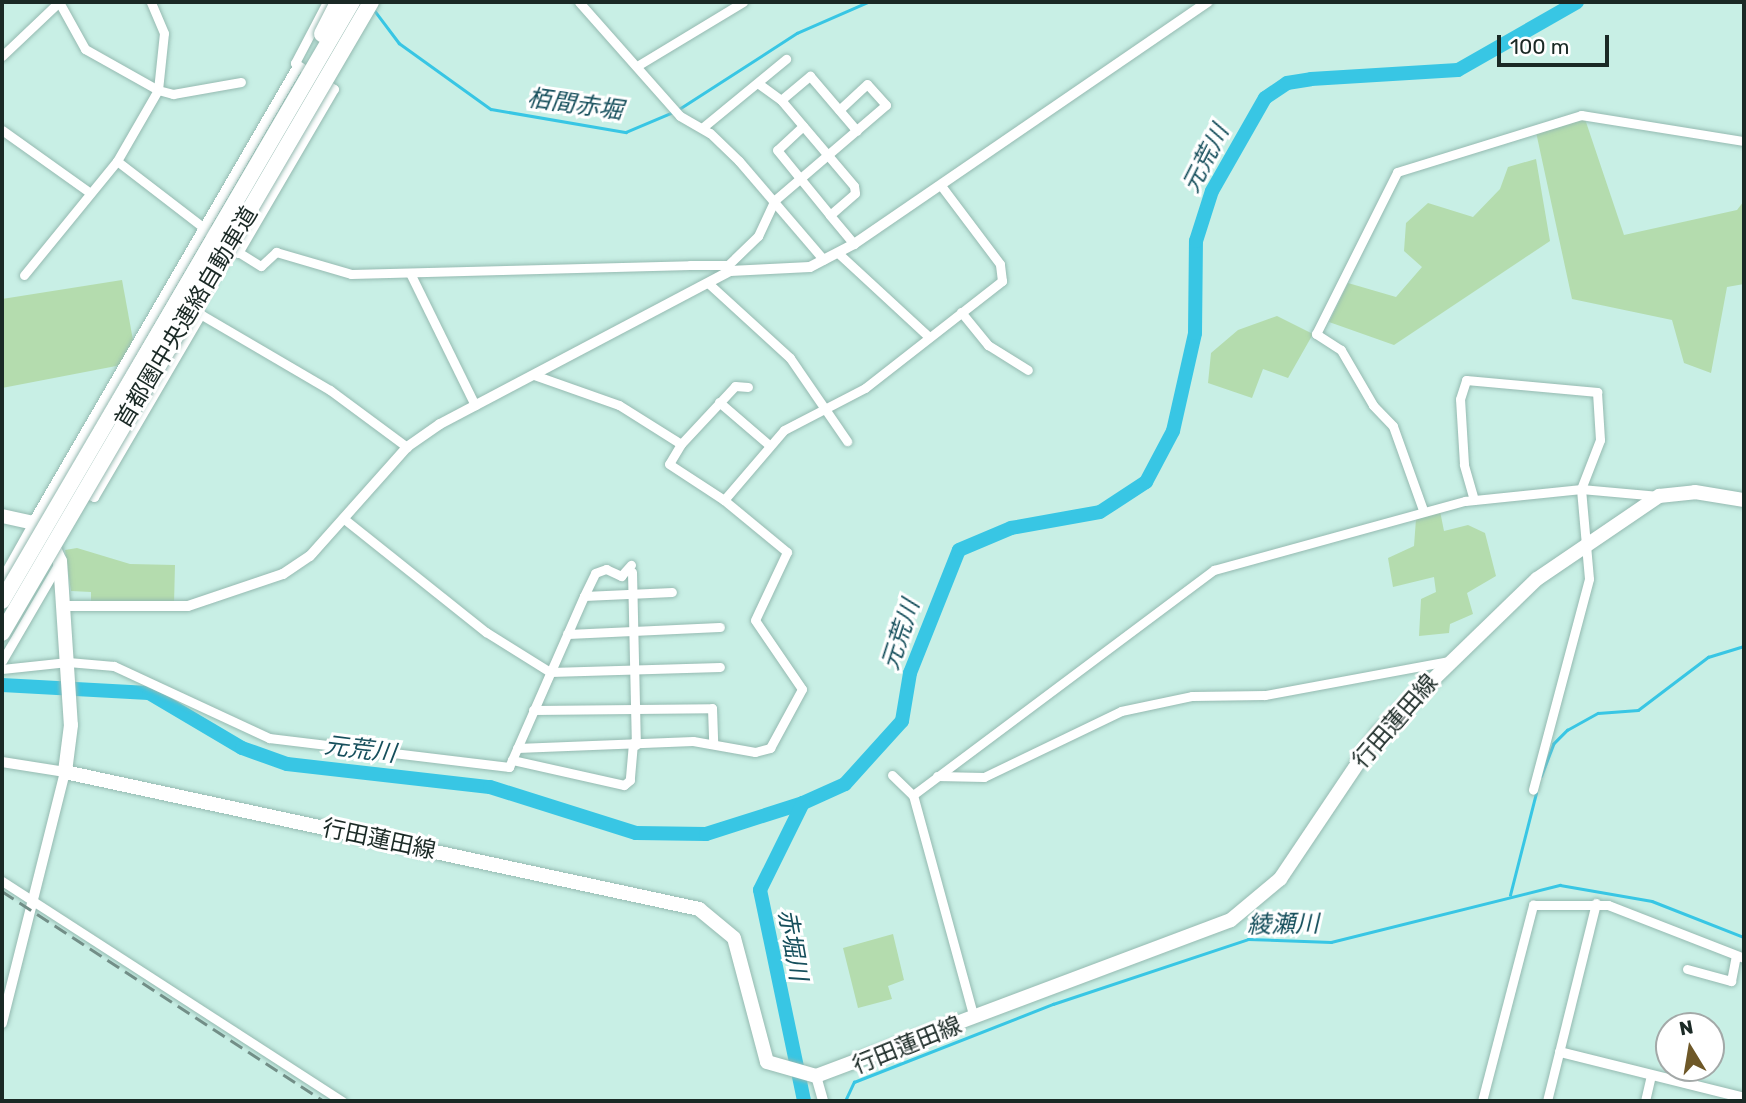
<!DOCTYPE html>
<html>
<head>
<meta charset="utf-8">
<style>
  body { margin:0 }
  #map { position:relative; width:1746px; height:1103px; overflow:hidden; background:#c8efe5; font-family:Rubik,"Noto Sans JP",sans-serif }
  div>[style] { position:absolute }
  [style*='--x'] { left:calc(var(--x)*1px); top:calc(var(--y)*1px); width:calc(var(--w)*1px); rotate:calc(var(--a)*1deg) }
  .green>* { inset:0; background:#b4dcae }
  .stream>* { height:2.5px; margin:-1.25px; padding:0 1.25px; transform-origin:1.25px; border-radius:1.25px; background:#38c6e4 }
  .river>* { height:14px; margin:-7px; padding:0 7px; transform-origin:7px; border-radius:7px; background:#38c6e4 }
  .roads { filter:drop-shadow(0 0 2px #95bab1) drop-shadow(0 0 2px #95bab1) }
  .minor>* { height:9px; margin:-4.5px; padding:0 4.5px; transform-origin:4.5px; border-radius:4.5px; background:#fff }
  .tertiary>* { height:10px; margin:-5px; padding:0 5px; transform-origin:5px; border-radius:5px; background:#fff }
  .primary>* { height:14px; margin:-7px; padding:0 7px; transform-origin:7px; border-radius:7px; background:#fff }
  .rail>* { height:2.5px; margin-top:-1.25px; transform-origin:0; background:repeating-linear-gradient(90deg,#728e87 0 14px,transparent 0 21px) }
  .bridges { filter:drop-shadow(0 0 2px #95bab1) drop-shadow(0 0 2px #95bab1) }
  .motorway-bridge>* { height:16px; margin:-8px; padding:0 8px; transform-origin:8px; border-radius:8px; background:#fff }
  span { translate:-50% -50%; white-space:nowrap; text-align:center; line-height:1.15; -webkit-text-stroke:6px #fff; paint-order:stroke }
  .street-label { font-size:23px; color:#1a2925 }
  .water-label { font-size:24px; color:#164f5c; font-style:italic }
  .frame { position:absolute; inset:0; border:4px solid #1a2925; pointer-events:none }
  .north { position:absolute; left:1655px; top:1012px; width:70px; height:70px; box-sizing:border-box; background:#fff; border:2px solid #a3a9a8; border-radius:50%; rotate:349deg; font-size:19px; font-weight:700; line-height:28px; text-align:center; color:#1a2925 }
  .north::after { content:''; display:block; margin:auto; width:24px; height:32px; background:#6e5828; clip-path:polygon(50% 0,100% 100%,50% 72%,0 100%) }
  .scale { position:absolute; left:1497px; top:35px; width:112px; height:32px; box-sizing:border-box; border:4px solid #1a2925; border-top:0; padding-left:9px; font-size:21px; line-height:24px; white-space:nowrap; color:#1a2925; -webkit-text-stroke:5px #fff; paint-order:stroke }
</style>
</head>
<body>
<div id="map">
  <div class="green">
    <i style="clip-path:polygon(1585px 119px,1624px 235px,1737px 210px,1744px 201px,1744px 284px,1727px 287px,1711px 373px,1684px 363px,1672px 320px,1572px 299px,1536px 132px)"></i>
    <i style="clip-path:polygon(1536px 159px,1550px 241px,1394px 345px,1329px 322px,1348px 283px,1396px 297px,1422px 267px,1404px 251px,1406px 223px,1428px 203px,1473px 217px,1500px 189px,1508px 167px)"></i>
    <i style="clip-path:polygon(122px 280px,137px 362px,2px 388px,2px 299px)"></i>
    <i style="clip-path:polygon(1277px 316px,1313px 334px,1288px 378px,1263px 369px,1252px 398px,1208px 383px,1211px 353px,1238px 330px)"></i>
    <i style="clip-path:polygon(1440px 511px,1444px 531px,1468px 525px,1485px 533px,1496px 576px,1467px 593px,1473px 614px,1450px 624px,1449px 633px,1419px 636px,1421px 599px,1436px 592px,1434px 577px,1393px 587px,1388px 558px,1414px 546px,1416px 519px)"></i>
    <i style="clip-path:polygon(77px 548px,130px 564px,175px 565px,174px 604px,91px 601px,91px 592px,71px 591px,65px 550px)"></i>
    <i style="clip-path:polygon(893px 934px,904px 980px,888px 986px,892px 999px,858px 1008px,843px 948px)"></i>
  </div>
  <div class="stream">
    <i style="--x:375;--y:11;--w:40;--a:53"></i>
    <i style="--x:399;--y:43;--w:113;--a:35.7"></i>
    <i style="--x:491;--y:109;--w:137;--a:9.7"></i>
    <i style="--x:626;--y:132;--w:51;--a:-23.1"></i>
    <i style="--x:679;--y:109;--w:140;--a:-32.8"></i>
    <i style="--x:797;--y:33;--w:77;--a:-23.6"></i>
    <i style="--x:1541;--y:776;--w:34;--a:-69"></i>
    <i style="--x:1553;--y:744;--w:20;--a:-45"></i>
    <i style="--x:1567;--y:730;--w:35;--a:-29"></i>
    <i style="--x:1598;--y:713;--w:40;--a:-4.3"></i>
    <i style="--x:1638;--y:710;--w:88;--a:-37.1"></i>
    <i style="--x:1708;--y:657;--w:38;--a:-17"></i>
    <i style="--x:1510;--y:895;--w:105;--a:-75.7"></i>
    <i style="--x:845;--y:1101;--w:21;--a:-65"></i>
    <i style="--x:854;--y:1082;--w:214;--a:-21.4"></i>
    <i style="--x:1053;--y:1004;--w:206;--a:-18.4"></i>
    <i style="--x:1248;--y:939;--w:83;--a:2.1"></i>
    <i style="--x:1331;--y:942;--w:236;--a:-14"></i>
    <i style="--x:1560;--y:885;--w:93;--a:9.9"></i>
    <i style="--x:1652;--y:901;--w:99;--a:21.4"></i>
  </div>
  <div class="river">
    <i style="--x:2;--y:685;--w:147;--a:3.1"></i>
    <i style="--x:149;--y:693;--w:108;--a:30.6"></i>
    <i style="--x:242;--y:748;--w:48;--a:19.6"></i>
    <i style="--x:287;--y:764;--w:204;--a:6.5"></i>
    <i style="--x:490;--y:787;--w:153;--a:17.5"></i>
    <i style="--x:636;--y:833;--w:70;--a:0.8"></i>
    <i style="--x:706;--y:834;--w:102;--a:-17.7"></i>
    <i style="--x:803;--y:803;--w:46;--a:-24.3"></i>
    <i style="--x:845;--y:784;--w:85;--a:-47.9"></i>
    <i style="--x:902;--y:721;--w:49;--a:-80.5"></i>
    <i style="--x:910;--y:673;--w:132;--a:-68.3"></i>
    <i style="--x:959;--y:550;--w:56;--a:-22.9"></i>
    <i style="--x:1011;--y:528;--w:90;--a:-10.2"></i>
    <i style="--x:1100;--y:512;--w:55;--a:-33.1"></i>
    <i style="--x:1146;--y:482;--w:58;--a:-62.1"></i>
    <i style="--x:1173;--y:431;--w:100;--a:-77.3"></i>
    <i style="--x:1195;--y:333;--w:92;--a:-89.4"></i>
    <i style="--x:1196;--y:241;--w:52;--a:-72.3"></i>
    <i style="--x:1212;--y:191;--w:107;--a:-60.3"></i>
    <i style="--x:1265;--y:98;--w:27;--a:-34"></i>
    <i style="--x:1287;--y:83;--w:24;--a:-9"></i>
    <i style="--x:1311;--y:79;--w:147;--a:-3.5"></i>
    <i style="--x:1458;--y:70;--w:137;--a:-29.7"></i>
    <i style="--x:803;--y:803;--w:97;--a:116.3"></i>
    <i style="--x:760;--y:890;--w:216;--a:78.2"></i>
  </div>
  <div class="roads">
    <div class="minor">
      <i style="--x:59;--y:2;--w:54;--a:61"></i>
      <i style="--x:85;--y:49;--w:84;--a:29.3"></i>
      <i style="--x:158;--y:90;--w:16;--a:15"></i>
      <i style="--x:173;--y:94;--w:69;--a:-10"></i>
      <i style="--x:579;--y:2;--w:152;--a:48.5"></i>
      <i style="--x:680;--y:116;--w:34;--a:30"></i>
      <i style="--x:710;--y:133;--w:40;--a:44"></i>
      <i style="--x:739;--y:161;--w:130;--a:49.4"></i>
      <i style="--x:2;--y:56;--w:79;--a:-43.5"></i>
      <i style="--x:637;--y:66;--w:124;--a:-31.1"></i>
      <i style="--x:759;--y:84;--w:27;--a:36"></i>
      <i style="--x:803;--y:126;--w:35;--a:137"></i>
      <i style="--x:777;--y:150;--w:84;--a:50.8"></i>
      <i style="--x:702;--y:128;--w:109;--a:-39.4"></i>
      <i style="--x:2;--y:130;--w:107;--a:35.5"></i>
      <i style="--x:117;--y:161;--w:115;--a:37.6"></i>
      <i style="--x:854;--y:244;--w:38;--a:-130"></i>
      <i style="--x:830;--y:215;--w:33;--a:-41"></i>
      <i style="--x:855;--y:193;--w:7;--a:-98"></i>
      <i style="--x:854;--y:186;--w:113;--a:-130.3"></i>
      <i style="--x:781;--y:100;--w:38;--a:-40"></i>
      <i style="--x:810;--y:76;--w:72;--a:49.5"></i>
      <i style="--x:227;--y:245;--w:40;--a:32"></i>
      <i style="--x:261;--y:266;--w:21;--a:-43"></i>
      <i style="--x:276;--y:252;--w:78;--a:16.3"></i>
      <i style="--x:351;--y:274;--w:339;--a:-1.5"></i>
      <i style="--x:690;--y:265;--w:38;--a:0"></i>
      <i style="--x:728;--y:265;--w:6;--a:72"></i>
      <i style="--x:238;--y:253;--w:190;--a:-59.7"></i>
      <i style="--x:334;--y:89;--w:47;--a:-146.3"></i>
      <i style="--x:295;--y:63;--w:69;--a:-62.3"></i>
      <i style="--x:838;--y:253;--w:124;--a:42.7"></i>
      <i style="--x:728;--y:265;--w:42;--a:-44"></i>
      <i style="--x:758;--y:236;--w:40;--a:-65"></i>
      <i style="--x:775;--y:200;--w:146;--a:-40.6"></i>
      <i style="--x:886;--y:105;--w:28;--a:-132"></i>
      <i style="--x:867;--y:84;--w:38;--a:137"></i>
      <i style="--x:24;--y:275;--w:147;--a:-50.8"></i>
      <i style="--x:117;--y:161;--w:82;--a:-60"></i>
      <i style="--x:158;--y:90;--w:57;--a:-84"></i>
      <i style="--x:164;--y:33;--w:34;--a:-113"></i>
      <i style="--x:411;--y:275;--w:145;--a:63.8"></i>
      <i style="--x:708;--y:283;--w:111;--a:42.4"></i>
      <i style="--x:790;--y:358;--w:101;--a:55.5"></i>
      <i style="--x:188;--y:307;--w:164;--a:30.3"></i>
      <i style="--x:330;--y:390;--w:96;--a:36.5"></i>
      <i style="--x:961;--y:312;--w:43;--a:50.7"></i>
      <i style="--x:988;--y:345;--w:47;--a:32"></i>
      <i style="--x:534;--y:375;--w:90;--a:19.4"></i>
      <i style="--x:619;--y:405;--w:73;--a:32.2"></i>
      <i style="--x:681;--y:444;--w:23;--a:121"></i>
      <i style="--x:669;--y:464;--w:66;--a:33.2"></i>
      <i style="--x:724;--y:500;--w:92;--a:-49.4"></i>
      <i style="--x:784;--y:430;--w:91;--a:-27.4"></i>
      <i style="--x:865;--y:388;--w:174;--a:-38"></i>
      <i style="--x:1002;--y:281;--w:17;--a:-97"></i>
      <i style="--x:1000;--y:264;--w:96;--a:-127"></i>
      <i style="--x:719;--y:402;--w:65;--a:40.6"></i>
      <i style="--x:681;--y:444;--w:79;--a:-47"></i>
      <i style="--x:735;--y:386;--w:13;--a:4"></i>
      <i style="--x:83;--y:492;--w:12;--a:24"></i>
      <i style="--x:94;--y:497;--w:212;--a:-59.7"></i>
      <i style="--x:1474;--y:500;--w:37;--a:-106"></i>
      <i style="--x:1464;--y:464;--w:65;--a:-93.5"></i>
      <i style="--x:1460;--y:399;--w:20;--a:-72"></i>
      <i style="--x:1466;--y:380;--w:132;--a:5.2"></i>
      <i style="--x:1597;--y:392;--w:48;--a:86.4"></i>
      <i style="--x:1600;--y:440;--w:53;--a:111.2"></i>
      <i style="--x:1581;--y:489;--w:90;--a:84.9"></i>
      <i style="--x:1589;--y:579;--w:218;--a:104.9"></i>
      <i style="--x:1423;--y:510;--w:89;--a:-109.7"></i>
      <i style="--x:1393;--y:426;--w:29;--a:-134"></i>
      <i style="--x:1373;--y:405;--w:64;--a:-120.2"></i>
      <i style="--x:1341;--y:350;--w:30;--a:-147"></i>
      <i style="--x:1316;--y:334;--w:181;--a:-63.4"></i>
      <i style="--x:1397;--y:172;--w:193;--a:-17.2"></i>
      <i style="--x:1581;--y:115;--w:165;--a:9.1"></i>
      <i style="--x:343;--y:518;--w:183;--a:38.6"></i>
      <i style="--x:486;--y:632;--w:75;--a:32"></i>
      <i style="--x:550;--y:672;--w:170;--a:-1.7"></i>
      <i style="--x:632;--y:572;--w:173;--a:88.7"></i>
      <i style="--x:2;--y:578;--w:65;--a:-60.7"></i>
      <i style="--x:584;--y:596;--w:25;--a:-64"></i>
      <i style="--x:595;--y:573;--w:12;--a:-20"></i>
      <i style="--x:606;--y:569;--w:17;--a:25"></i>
      <i style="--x:621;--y:576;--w:15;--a:-48"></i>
      <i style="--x:567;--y:634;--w:153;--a:-2.6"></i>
      <i style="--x:2;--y:661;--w:113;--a:-59.8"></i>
      <i style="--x:2;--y:669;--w:66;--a:-6.1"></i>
      <i style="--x:68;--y:662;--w:46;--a:5"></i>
      <i style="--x:114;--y:666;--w:171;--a:24.9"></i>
      <i style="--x:269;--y:738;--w:242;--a:6.9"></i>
      <i style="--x:509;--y:767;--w:8;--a:-67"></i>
      <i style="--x:533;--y:710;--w:179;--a:-0.6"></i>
      <i style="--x:712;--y:708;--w:35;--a:88"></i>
      <i style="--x:633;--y:743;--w:37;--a:95"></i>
      <i style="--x:630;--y:780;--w:8;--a:140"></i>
      <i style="--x:624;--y:785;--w:115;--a:-167.4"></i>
      <i style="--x:512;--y:760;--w:179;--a:-66.3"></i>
      <i style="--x:584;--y:596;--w:88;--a:-2.6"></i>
      <i style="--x:517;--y:748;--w:176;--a:-2.3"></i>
      <i style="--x:693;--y:741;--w:63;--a:10.1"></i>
      <i style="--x:755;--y:752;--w:16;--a:-15"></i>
      <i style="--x:770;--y:748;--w:67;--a:-61.5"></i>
      <i style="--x:802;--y:689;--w:83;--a:-124.3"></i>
      <i style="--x:755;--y:620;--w:75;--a:-64.8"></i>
      <i style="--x:787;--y:552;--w:82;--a:-140.5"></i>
      <i style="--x:892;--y:775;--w:29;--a:44"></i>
      <i style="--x:913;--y:795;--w:231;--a:74.7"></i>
      <i style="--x:937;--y:776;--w:47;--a:1.2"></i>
      <i style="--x:984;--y:777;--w:152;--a:-25.7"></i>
      <i style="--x:1121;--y:711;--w:73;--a:-11.9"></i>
      <i style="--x:1192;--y:696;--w:73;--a:-0.8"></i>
      <i style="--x:1265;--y:695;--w:187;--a:-10.5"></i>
      <i style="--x:913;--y:795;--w:376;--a:-36.8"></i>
      <i style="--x:1214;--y:570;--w:260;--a:-15.4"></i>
      <i style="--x:1465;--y:501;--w:117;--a:-5.9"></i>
      <i style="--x:1581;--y:489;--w:78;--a:5.1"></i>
      <i style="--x:2;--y:881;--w:405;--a:32.9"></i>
      <i style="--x:1687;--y:969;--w:46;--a:15.3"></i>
      <i style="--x:1731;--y:981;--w:26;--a:-79"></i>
      <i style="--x:1482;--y:1101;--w:203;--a:-75.4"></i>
      <i style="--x:1533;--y:905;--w:75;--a:0"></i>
      <i style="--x:1608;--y:905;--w:146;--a:21.3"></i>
      <i style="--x:1547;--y:1101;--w:204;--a:-76.1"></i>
      <i style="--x:1645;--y:1101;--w:27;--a:-77"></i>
    </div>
    <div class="tertiary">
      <i style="--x:34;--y:521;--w:524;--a:-59.86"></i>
      <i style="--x:66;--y:606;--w:122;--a:0"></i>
      <i style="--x:188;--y:606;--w:100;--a:-18.6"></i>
      <i style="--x:283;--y:574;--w:32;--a:-34"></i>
      <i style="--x:310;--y:556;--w:146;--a:-48.3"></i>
      <i style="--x:407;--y:447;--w:40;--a:-34.9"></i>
      <i style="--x:440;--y:424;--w:328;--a:-27.8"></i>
      <i style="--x:730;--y:271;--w:80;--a:-2.9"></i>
      <i style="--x:810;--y:267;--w:50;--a:-27.6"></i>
      <i style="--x:854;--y:244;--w:429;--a:-34.4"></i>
      <i style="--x:2;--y:762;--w:64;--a:9"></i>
      <i style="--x:65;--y:772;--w:259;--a:104.1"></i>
      <i style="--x:1560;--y:1052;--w:190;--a:14"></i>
      <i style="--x:816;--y:1076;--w:26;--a:74"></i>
    </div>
    <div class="primary">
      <i style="--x:2;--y:516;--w:42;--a:12.4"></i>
      <i style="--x:43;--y:525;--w:40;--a:65"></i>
      <i style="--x:60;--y:561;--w:164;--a:86.2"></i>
      <i style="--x:71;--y:725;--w:47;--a:97.3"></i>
      <i style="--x:65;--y:772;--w:649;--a:12.19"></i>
      <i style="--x:699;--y:909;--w:45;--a:39.6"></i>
      <i style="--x:734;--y:938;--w:128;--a:75.1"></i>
      <i style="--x:767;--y:1062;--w:51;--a:15.9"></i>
      <i style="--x:816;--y:1076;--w:443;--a:-20.6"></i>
      <i style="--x:1231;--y:920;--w:64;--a:-39.9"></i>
      <i style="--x:1280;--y:879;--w:176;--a:-56.1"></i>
      <i style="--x:1378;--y:733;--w:221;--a:-44.1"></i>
      <i style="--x:1537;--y:579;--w:148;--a:-34.2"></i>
      <i style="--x:1659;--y:496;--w:36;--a:-6"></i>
      <i style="--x:1695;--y:492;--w:50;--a:9.3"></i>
    </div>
  </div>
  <div class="rail">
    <i style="--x:2;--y:891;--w:384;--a:33.1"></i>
  </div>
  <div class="bridges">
    <div class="motorway-bridge">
      <i style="--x:322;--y:34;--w:36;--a:-63"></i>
      <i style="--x:2;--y:601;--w:694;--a:-59.7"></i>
      <i style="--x:2;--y:633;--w:731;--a:-59.68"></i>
    </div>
  </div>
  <div class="street-label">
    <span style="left:186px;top:317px;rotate:-59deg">首都圏中央連絡自動車道</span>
    <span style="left:1395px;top:721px;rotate:-49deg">行田蓮田線</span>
    <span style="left:379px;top:839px;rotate:12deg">行田蓮田線</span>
    <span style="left:907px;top:1045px;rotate:-22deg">行田蓮田線</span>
  </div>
  <div class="water-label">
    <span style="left:575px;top:105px;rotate:8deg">栢間赤堀</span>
    <span style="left:1206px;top:159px;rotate:-63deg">元荒川</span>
    <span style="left:901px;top:635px;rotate:-72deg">元荒川</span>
    <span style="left:360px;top:750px;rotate:7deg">元荒川</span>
    <span style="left:1283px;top:925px;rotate:-1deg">綾瀬川</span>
    <span style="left:792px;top:945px;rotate:80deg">赤堀川</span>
  </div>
  <div class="frame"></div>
  <div class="north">N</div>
  <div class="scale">100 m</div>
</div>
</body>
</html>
